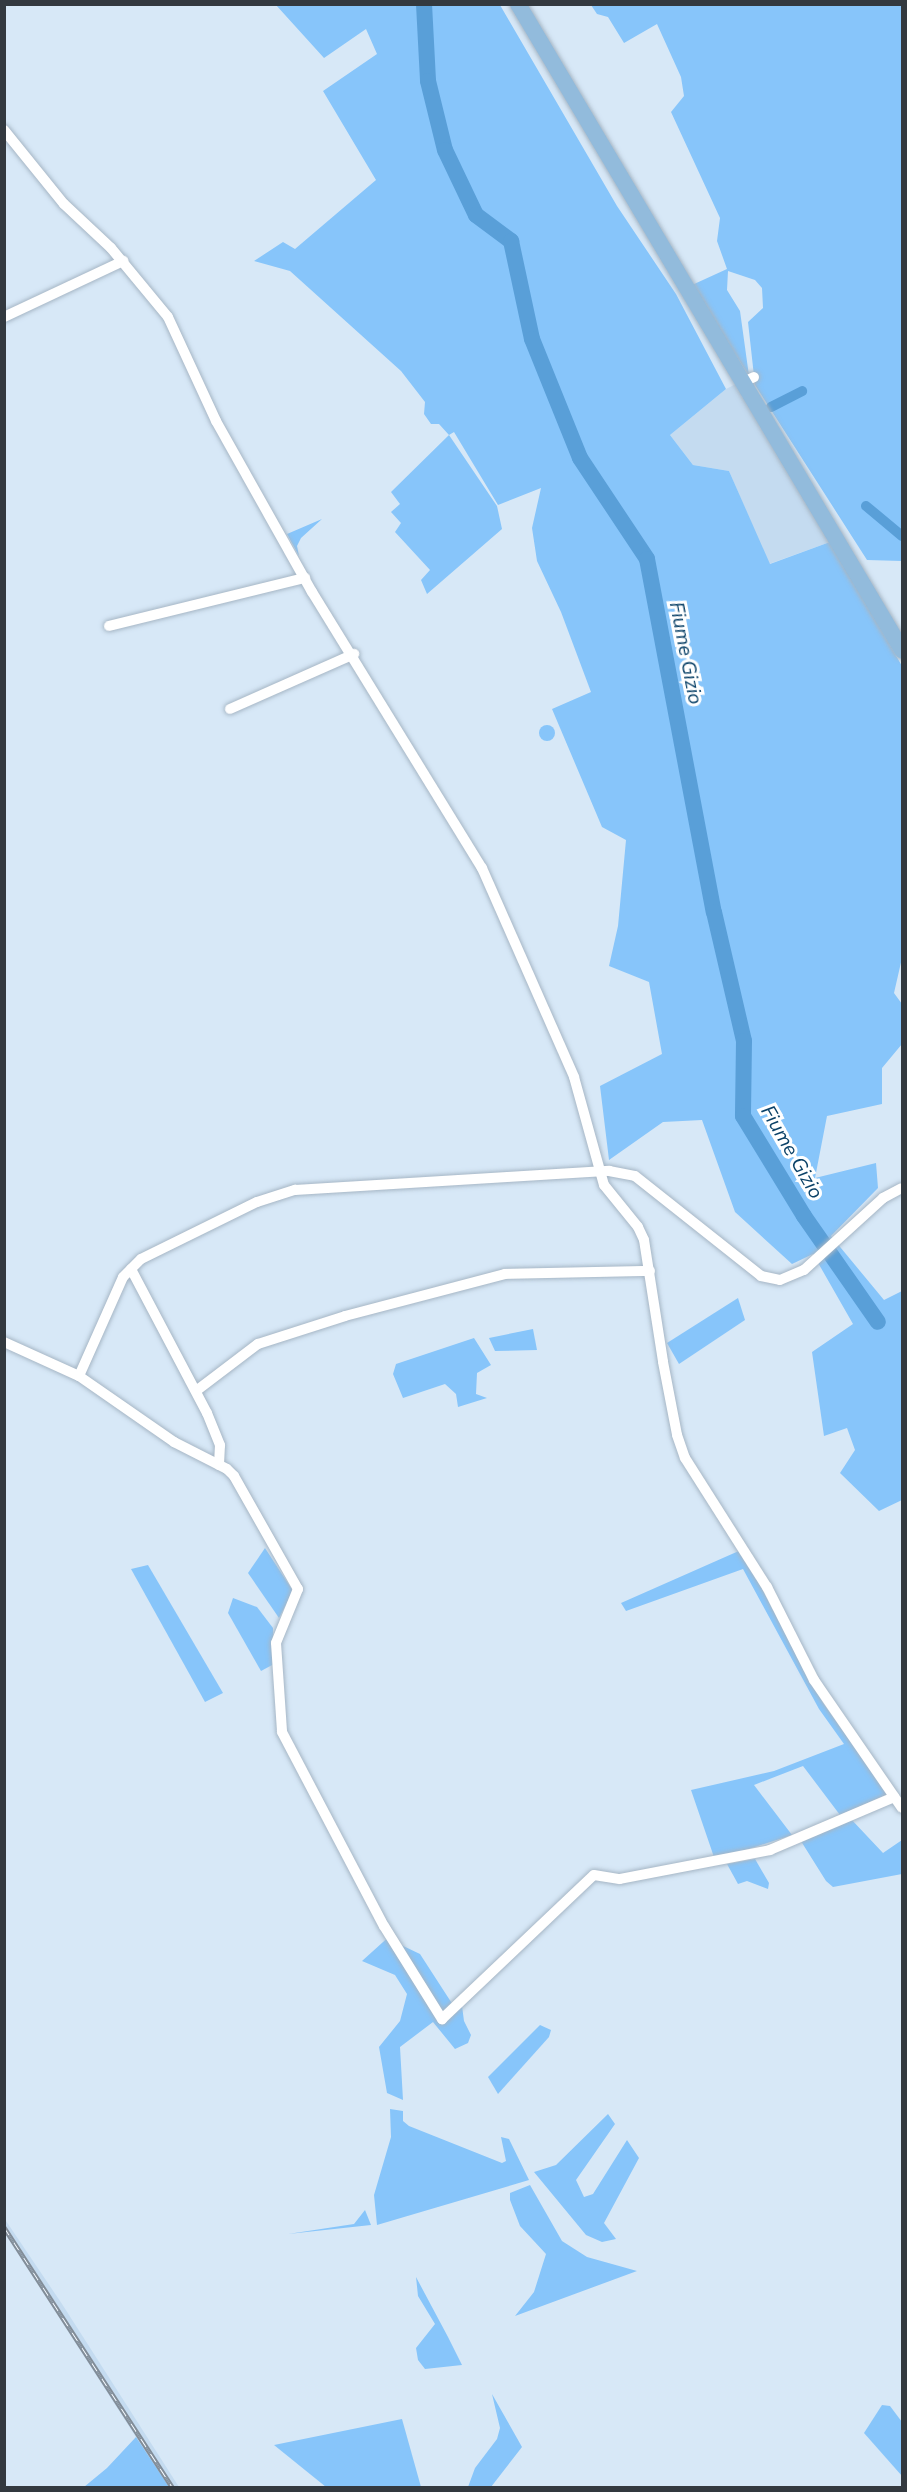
<!DOCTYPE html>
<html>
<head>
<meta charset="utf-8">
<style>
  body { margin:0 }
  #map { position:relative; width:907px; height:2492px; overflow:hidden; background:#d7e8f7; font-family:"Nunito Sans",sans-serif }
  div>[style] { position:absolute }
  [style*='--x'] { left:calc(var(--x)*1px); top:calc(var(--y)*1px); width:calc(var(--w)*1px); rotate:calc(var(--a)*1deg) }
  .built>* { inset:0; background:#c4dbf0 }
  .green>* { inset:0; background:#87c5fa }
  .round { border-radius:50% }
  .canal>* { height:10px; margin:-5px; padding:0 5px; transform-origin:5px; border-radius:5px; background:#599fd8 }
  .river>* { height:16px; margin:-8px; padding:0 8px; transform-origin:8px; border-radius:8px; background:#599fd8 }
  .roads { filter:drop-shadow(0 0 2px #a6b6c5) drop-shadow(0 0 2px #a6b6c5) }
  .minor>* { height:10px; margin:-5px; padding:0 5px; transform-origin:5px; border-radius:5px; background:#fff }
  .primary>* { height:16px; margin:-8px; padding:0 8px; transform-origin:8px; border-radius:8px; background:#92bbdc }
  .rail>* { height:5px; margin-top:-2.5px; transform-origin:0; background:repeating-linear-gradient(90deg,#fff 0 9px,#828d98 0 18px); box-sizing:border-box; border-block:2px solid #828d98 }
  span { translate:-50% -50%; white-space:nowrap; text-align:center; line-height:1.15; -webkit-text-stroke:6px #fff; paint-order:stroke }
  .water-label { font-size:20px; color:#0b4268; font-style:italic }
  .frame { position:absolute; inset:0; border:6px solid #33393f; pointer-events:none }
</style>
</head>
<body>
<div id="map">
  <div class="built">
    <i style="clip-path:polygon(738px 383px,830px 542px,769px 564px,729px 471px,693px 465px,670px 435px,726px 389px)"></i>
    <i style="clip-path:polygon(4px 2218px,62px 2304px,179px 2487px,168px 2487px,5px 2233px)"></i>
  </div>
  <div class="green">
    <i style="clip-path:polygon(276px 5px,500px 5px,617px 206px,676px 294px,726px 389px,670px 435px,693px 465px,729px 471px,770px 564px,830px 542px,902px 666px,902px 958px,894px 993px,902px 1004px,902px 1044px,882px 1068px,882px 1104px,827px 1116px,815px 1178px,876px 1163px,878px 1188px,831px 1236px,884px 1300px,902px 1291px,902px 1500px,879px 1511px,840px 1473px,855px 1450px,847px 1428px,824px 1436px,812px 1352px,853px 1324px,813px 1254px,792px 1264px,735px 1212px,702px 1120px,663px 1122px,609px 1160px,600px 1086px,662px 1054px,649px 982px,609px 966px,618px 926px,626px 840px,602px 827px,552px 709px,591px 692px,561px 612px,537px 561px,532px 528px,541px 488px,498px 505px,454px 432px,449px 435px,439px 424px,431px 424px,424px 414px,425px 402px,401px 371px,290px 271px,254px 261px,283px 242px,295px 249px,376px 180px,323px 91px,377px 54px,366px 29px,324px 58px)"></i>
    <i style="clip-path:polygon(591px 5px,902px 5px,902px 561px,867px 560px,755px 385px,748px 322px,763px 308px,762px 288px,755px 280px,728px 271px,727px 290px,740px 311px,749px 376px,692px 285px,727px 269px,717px 241px,720px 218px,671px 112px,684px 96px,681px 77px,657px 24px,624px 43px,608px 17px,597px 14px)"></i>
    <i style="clip-path:polygon(449px 435px,497px 506px,502px 529px,427px 594px,421px 580px,430px 570px,395px 532px,401px 523px,391px 512px,400px 504px,391px 492px)"></i>
    <i style="clip-path:polygon(322px 519px,301px 538px,297px 546px,299px 556px,287px 534px)"></i>
    <i class="round" style="left:539px;top:725px;width:16px;height:16px"></i>
    <i style="clip-path:polygon(738px 1298px,745px 1320px,679px 1364px,667px 1343px)"></i>
    <i style="clip-path:polygon(533px 1329px,537px 1350px,495px 1351px,489px 1338px)"></i>
    <i style="clip-path:polygon(474px 1338px,491px 1365px,477px 1373px,476px 1394px,487px 1398px,458px 1407px,456px 1394px,445px 1384px,403px 1398px,393px 1374px,396px 1364px)"></i>
    <i style="clip-path:polygon(265px 1548px,293px 1591px,279px 1618px,248px 1573px)"></i>
    <i style="clip-path:polygon(741px 1550px,823px 1703px,888px 1794px,840px 1815px,803px 1766px,754px 1785px,792px 1835px,715px 1860px,691px 1790px,774px 1771px,844px 1744px,819px 1709px,743px 1569px,626px 1611px,621px 1603px)"></i>
    <i style="clip-path:polygon(148px 1565px,223px 1693px,205px 1702px,131px 1569px)"></i>
    <i style="clip-path:polygon(233px 1598px,257px 1607px,273px 1628px,274px 1664px,261px 1671px,228px 1613px)"></i>
    <i style="clip-path:polygon(850px 1818px,883px 1853px,902px 1840px,902px 1874px,833px 1887px,826px 1881px,799px 1838px)"></i>
    <i style="clip-path:polygon(755px 1859px,769px 1883px,768px 1889px,747px 1881px,738px 1884px,727px 1864px)"></i>
    <i style="clip-path:polygon(393px 1933px,401px 1945px,420px 1954px,453px 2005px,462px 2006px,464px 2021px,471px 2035px,468px 2043px,455px 2049px,433px 2022px,400px 2047px,403px 2100px,387px 2093px,379px 2047px,400px 2021px,407px 1994px,395px 1975px,362px 1961px)"></i>
    <i style="clip-path:polygon(540px 2025px,551px 2030px,549px 2037px,498px 2094px,488px 2077px)"></i>
    <i style="clip-path:polygon(390px 2109px,403px 2111px,403px 2121px,409px 2126px,502px 2163px,506px 2161px,501px 2137px,509px 2139px,529px 2180px,377px 2225px,374px 2195px,391px 2137px)"></i>
    <i style="clip-path:polygon(608px 2114px,615px 2124px,576px 2180px,584px 2197px,593px 2194px,627px 2140px,639px 2158px,604px 2223px,616px 2239px,602px 2242px,586px 2235px,534px 2172px,556px 2165px)"></i>
    <i style="clip-path:polygon(530px 2185px,562px 2241px,587px 2257px,637px 2271px,515px 2316px,534px 2292px,546px 2254px,520px 2226px,510px 2200px,510px 2193px)"></i>
    <i style="clip-path:polygon(365px 2210px,371px 2225px,288px 2234px,354px 2224px)"></i>
    <i style="clip-path:polygon(416px 2277px,448px 2337px,462px 2365px,425px 2369px,418px 2360px,416px 2348px,435px 2324px,418px 2296px)"></i>
    <i style="clip-path:polygon(492px 2394px,522px 2447px,491px 2487px,468px 2487px,475px 2468px,497px 2439px,500px 2428px)"></i>
    <i style="clip-path:polygon(882px 2405px,890px 2406px,902px 2422px,902px 2476px,864px 2433px)"></i>
    <i style="clip-path:polygon(402px 2419px,421px 2487px,326px 2487px,274px 2445px)"></i>
    <i style="clip-path:polygon(136px 2437px,169px 2487px,84px 2487px,107px 2468px)"></i>
  </div>
  <div class="canal">
    <i style="--x:771;--y:407;--w:35;--a:-27"></i>
    <i style="--x:866;--y:506;--w:47;--a:39.8"></i>
  </div>
  <div class="river">
    <i style="--x:424;--y:4;--w:77;--a:87"></i>
    <i style="--x:428;--y:81;--w:71;--a:76.2"></i>
    <i style="--x:445;--y:150;--w:72;--a:64.5"></i>
    <i style="--x:476;--y:215;--w:44;--a:36.6"></i>
    <i style="--x:511;--y:241;--w:100;--a:77.9"></i>
    <i style="--x:532;--y:339;--w:128;--a:68"></i>
    <i style="--x:580;--y:458;--w:121;--a:56.4"></i>
    <i style="--x:647;--y:559;--w:359;--a:79.3"></i>
    <i style="--x:714;--y:912;--w:132;--a:76.9"></i>
    <i style="--x:744;--y:1041;--w:75;--a:90.8"></i>
    <i style="--x:743;--y:1116;--w:117;--a:58.6"></i>
    <i style="--x:804;--y:1216;--w:129;--a:55.1"></i>
  </div>
  <div class="roads">
    <div class="minor">
      <i style="--x:4;--y:130;--w:95;--a:51"></i>
      <i style="--x:64;--y:204;--w:64;--a:43.1"></i>
      <i style="--x:111;--y:248;--w:89;--a:50.4"></i>
      <i style="--x:168;--y:317;--w:115;--a:65.2"></i>
      <i style="--x:216;--y:421;--w:196;--a:60.7"></i>
      <i style="--x:312;--y:592;--w:324;--a:58.4"></i>
      <i style="--x:482;--y:868;--w:228;--a:66.2"></i>
      <i style="--x:574;--y:1077;--w:112;--a:74.5"></i>
      <i style="--x:604;--y:1185;--w:54;--a:51"></i>
      <i style="--x:638;--y:1227;--w:14;--a:65"></i>
      <i style="--x:644;--y:1240;--w:123;--a:81.1"></i>
      <i style="--x:663;--y:1362;--w:74;--a:79.1"></i>
      <i style="--x:677;--y:1435;--w:24;--a:71"></i>
      <i style="--x:685;--y:1458;--w:153;--a:57.6"></i>
      <i style="--x:767;--y:1587;--w:104;--a:63.2"></i>
      <i style="--x:814;--y:1680;--w:155;--a:55.5"></i>
      <i style="--x:4;--y:317;--w:132;--a:-25.2"></i>
      <i style="--x:743;--y:382;--w:12;--a:-24"></i>
      <i style="--x:109;--y:626;--w:202;--a:-13.8"></i>
      <i style="--x:230;--y:709;--w:136;--a:-23.9"></i>
      <i style="--x:131;--y:1269;--w:163;--a:62.2"></i>
      <i style="--x:207;--y:1413;--w:35;--a:68"></i>
      <i style="--x:220;--y:1445;--w:20;--a:93"></i>
      <i style="--x:4;--y:1342;--w:82;--a:24.4"></i>
      <i style="--x:79;--y:1376;--w:116;--a:34.8"></i>
      <i style="--x:174;--y:1442;--w:59;--a:27"></i>
      <i style="--x:227;--y:1469;--w:10;--a:45"></i>
      <i style="--x:234;--y:1476;--w:130;--a:60.5"></i>
      <i style="--x:298;--y:1589;--w:58;--a:112.2"></i>
      <i style="--x:276;--y:1643;--w:89;--a:86.1"></i>
      <i style="--x:282;--y:1732;--w:219;--a:62.3"></i>
      <i style="--x:384;--y:1926;--w:110;--a:58.1"></i>
      <i style="--x:442;--y:2019;--w:209;--a:-43.5"></i>
      <i style="--x:594;--y:1875;--w:26;--a:9"></i>
      <i style="--x:620;--y:1879;--w:153;--a:-10.9"></i>
      <i style="--x:770;--y:1850;--w:135;--a:-23.1"></i>
      <i style="--x:79;--y:1376;--w:108;--a:-66"></i>
      <i style="--x:123;--y:1277;--w:25;--a:-45"></i>
      <i style="--x:141;--y:1259;--w:129;--a:-26.2"></i>
      <i style="--x:257;--y:1202;--w:40;--a:-18"></i>
      <i style="--x:295;--y:1190;--w:315;--a:-3.5"></i>
      <i style="--x:609;--y:1171;--w:26;--a:11"></i>
      <i style="--x:635;--y:1176;--w:161;--a:38.4"></i>
      <i style="--x:761;--y:1276;--w:19;--a:12"></i>
      <i style="--x:780;--y:1280;--w:26;--a:-23"></i>
      <i style="--x:804;--y:1270;--w:107;--a:-42.3"></i>
      <i style="--x:883;--y:1198;--w:21;--a:-28"></i>
      <i style="--x:196;--y:1391;--w:78;--a:-37.2"></i>
      <i style="--x:258;--y:1344;--w:91;--a:-17.8"></i>
      <i style="--x:345;--y:1316;--w:165;--a:-14.7"></i>
      <i style="--x:505;--y:1274;--w:145;--a:-1.2"></i>
    </div>
    <div class="primary">
      <i style="--x:518;--y:4;--w:752;--a:59.27"></i>
    </div>
  </div>
  <div class="rail">
    <i style="--x:4;--y:2227;--w:311;--a:57.1"></i>
  </div>
  <div class="water-label">
    <span style="left:686px;top:653px;rotate:79deg">Fiume Gizio</span>
    <span style="left:792px;top:1152px;rotate:60deg">Fiume Gizio</span>
  </div>
  <div class="frame"></div>
</div>
</body>
</html>
